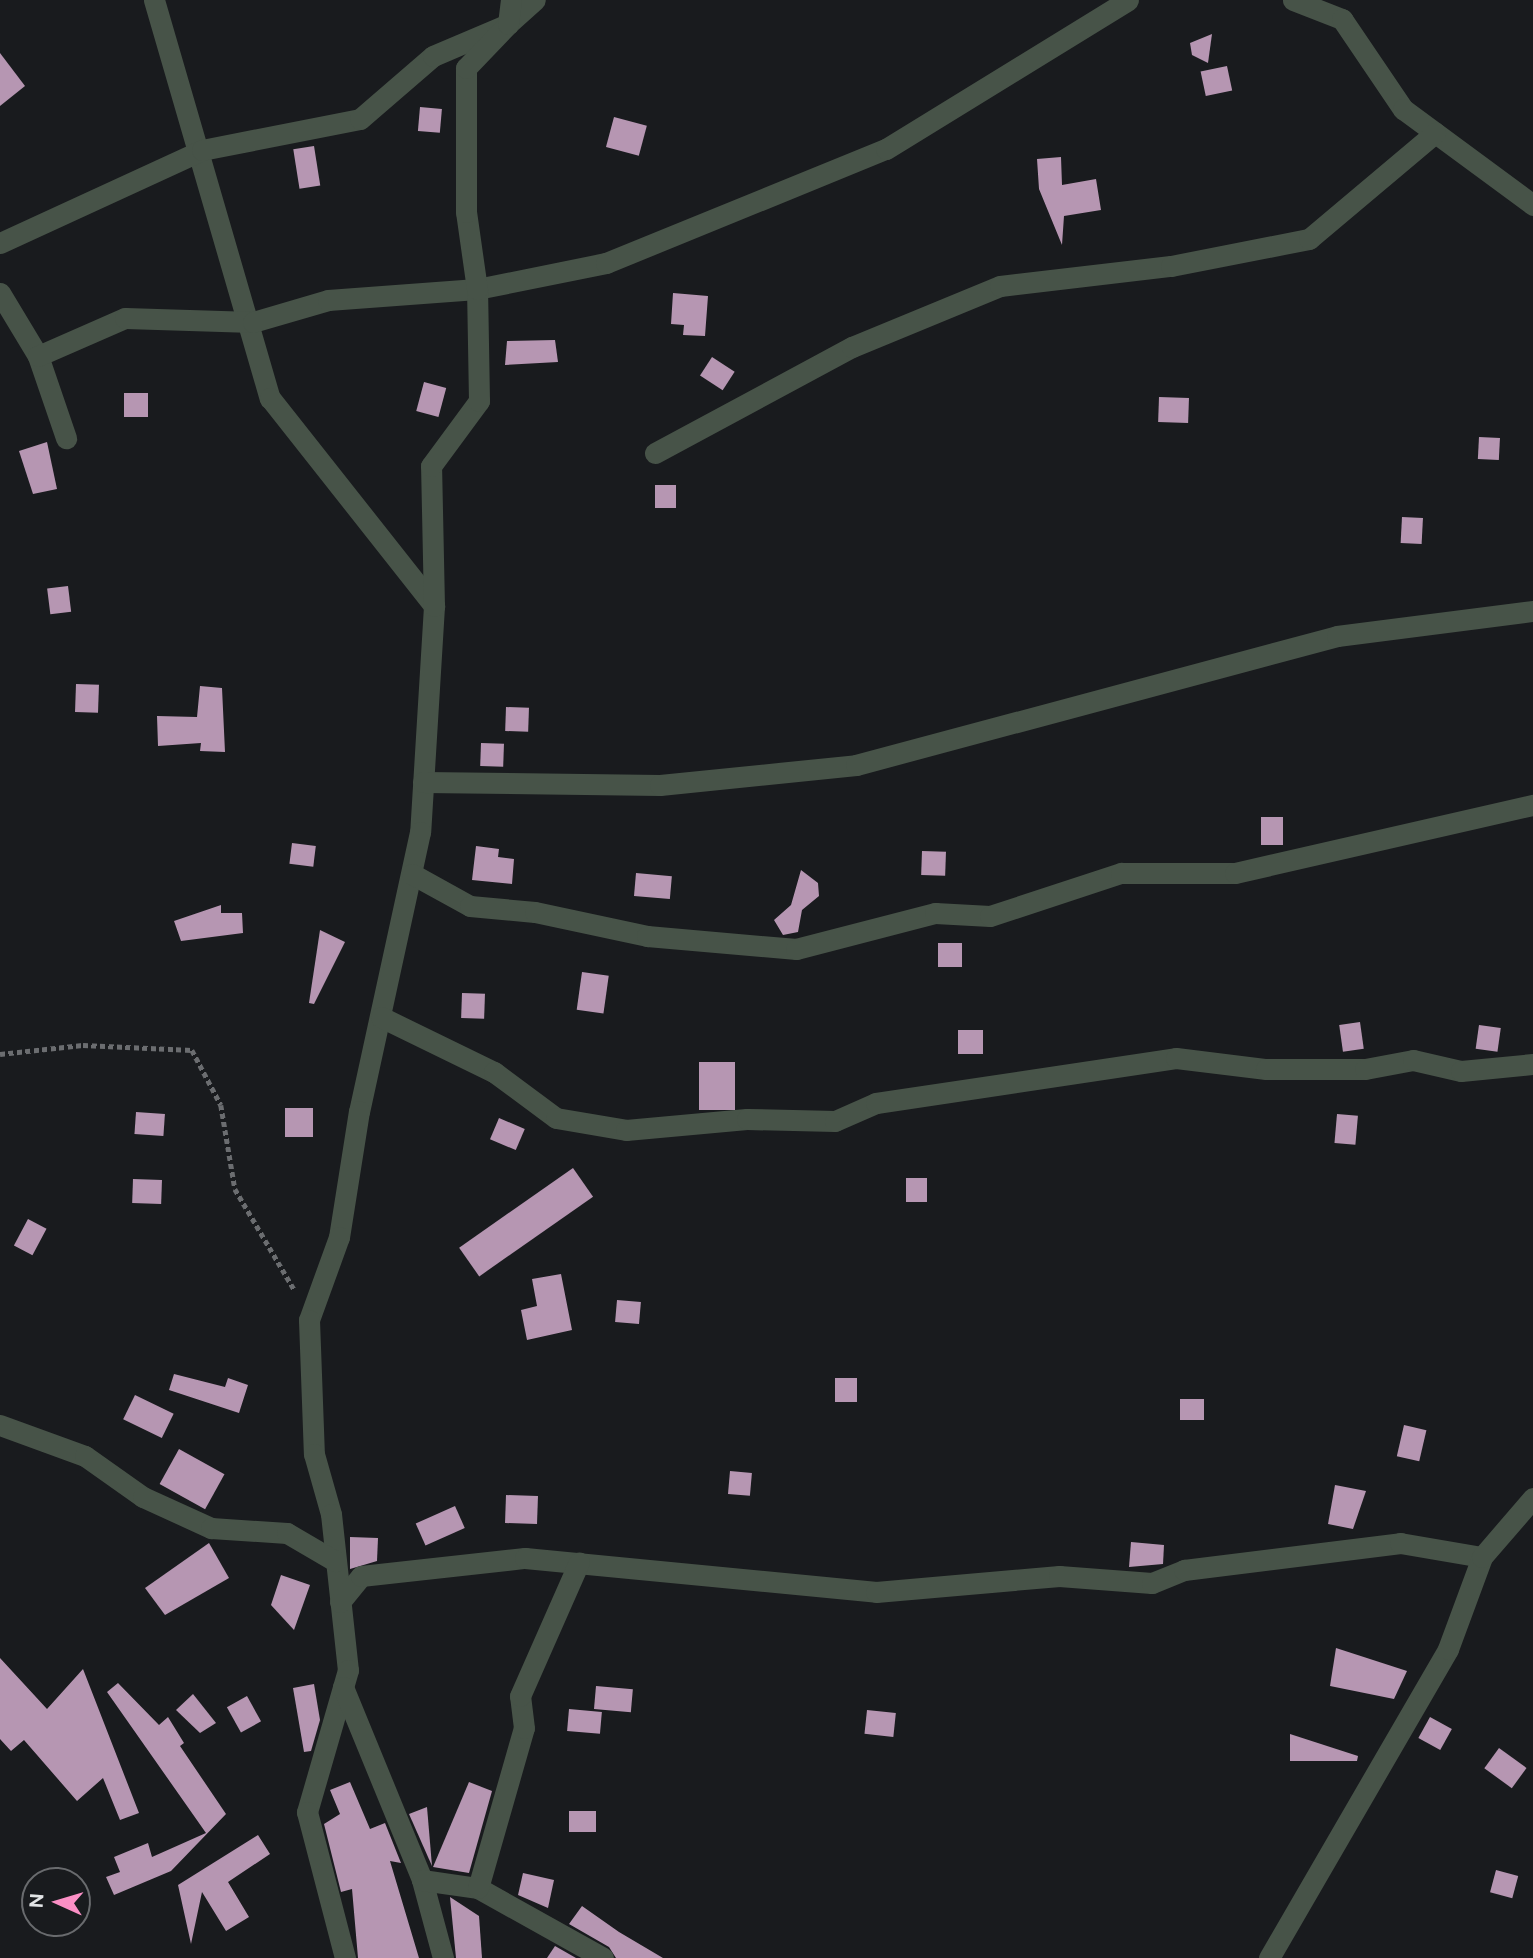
<!DOCTYPE html>
<html>
<head>
<meta charset="utf-8">
<style>
  body { margin:0 }
  #map { position:relative; width:1533px; height:1958px; overflow:hidden; background:#191b1e; font-family:Figtree,sans-serif }
  div>[style] { position:absolute }
  [style*='--x'] { left:calc(var(--x)*1px); top:calc(var(--y)*1px); width:calc(var(--w)*1px); rotate:calc(var(--a)*1deg) }
  .building>* { inset:0; background:#b696b2; transform-origin:0 0 }
  .path>* { height:4.5px; margin-top:-2.25px; transform-origin:0; background:repeating-linear-gradient(90deg,#6b6d70 0 5px,transparent 0 8.5px) }
  .minor>* { height:21px; margin:-10.5px; padding:0 10.5px; transform-origin:10.5px; border-radius:10.5px; background:#475348 }
  span { translate:-50% -50%; white-space:nowrap; text-align:center; line-height:1.15; -webkit-text-stroke:7px #191b1e; paint-order:stroke }
  .north { position:absolute; left:21px; top:1867px; width:70px; height:70px; box-sizing:border-box; background:#191b1e; border:2px solid #696b6e; border-radius:50%; rotate:274deg; font-size:19px; font-weight:700; line-height:28px; text-align:center; color:#e2e4e6 }
  .north::after { content:''; display:block; margin:auto; width:24px; height:32px; background:#fb8fc5; clip-path:polygon(50% 0,100% 100%,50% 72%,0 100%) }
</style>
</head>
<body>
<div id="map">
  <div class="building">
    <i style="clip-path:polygon(1212px 34px,1208px 63px,1192px 55px,1190px 43px)"></i>
    <i style="clip-path:polygon(0 53px,25px 86px,0 106px)"></i>
    <i style="left:1227px;top:66px;width:25px;height:27px;rotate:78deg"></i>
    <i style="left:420px;top:107px;width:22px;height:24px;rotate:5deg"></i>
    <i style="left:614px;top:117px;width:34px;height:31px;rotate:15deg"></i>
    <i style="left:314px;top:146px;width:40px;height:21px;rotate:81deg"></i>
    <i style="clip-path:polygon(1061px 157px,1062px 185px,1096px 179px,1101px 210px,1064px 216px,1062px 245px,1039px 189px,1037px 159px)"></i>
    <i style="clip-path:polygon(673px 293px,708px 296px,705px 336px,683px 335px,684px 325px,671px 324px)"></i>
    <i style="clip-path:polygon(555px 340px,558px 362px,505px 365px,507px 341px)"></i>
    <i style="left:712px;top:357px;width:27px;height:22px;rotate:33deg"></i>
    <i style="left:424px;top:382px;width:23px;height:30px;rotate:15deg"></i>
    <i style="left:124px;top:393px;width:24px;height:24px"></i>
    <i style="left:1159px;top:397px;width:30px;height:25px;rotate:2deg"></i>
    <i style="left:1479px;top:437px;width:21px;height:22px;rotate:3deg"></i>
    <i style="clip-path:polygon(47px 442px,57px 489px,33px 494px,19px 451px)"></i>
    <i style="left:655px;top:485px;width:21px;height:23px"></i>
    <i style="left:1402px;top:517px;width:21px;height:26px;rotate:3deg"></i>
    <i style="left:68px;top:586px;width:26px;height:21px;rotate:83deg"></i>
    <i style="left:76px;top:684px;width:23px;height:28px;rotate:2deg"></i>
    <i style="clip-path:polygon(200px 686px,222px 688px,225px 752px,200px 751px,201px 743px,158px 746px,157px 716px,197px 717px)"></i>
    <i style="left:506px;top:707px;width:23px;height:24px;rotate:2deg"></i>
    <i style="left:481px;top:743px;width:23px;height:23px;rotate:2deg"></i>
    <i style="left:1283px;top:817px;width:28px;height:22px;rotate:90deg"></i>
    <i style="left:292px;top:843px;width:24px;height:21px;rotate:7deg"></i>
    <i style="clip-path:polygon(476px 846px,499px 849px,498px 857px,514px 859px,512px 884px,472px 880px)"></i>
    <i style="left:922px;top:851px;width:24px;height:24px;rotate:2deg"></i>
    <i style="clip-path:polygon(801px 870px,818px 883px,819px 896px,802px 910px,798px 932px,783px 935px,774px 920px,791px 905px)"></i>
    <i style="left:636px;top:873px;width:36px;height:23px;rotate:5deg"></i>
    <i style="clip-path:polygon(221px 905px,221px 913px,242px 913px,243px 933px,181px 941px,174px 921px)"></i>
    <i style="clip-path:polygon(320px 930px,345px 942px,314px 1004px,309px 1003px)"></i>
    <i style="left:938px;top:943px;width:24px;height:24px"></i>
    <i style="left:582px;top:972px;width:27px;height:38px;rotate:8deg"></i>
    <i style="left:462px;top:993px;width:23px;height:25px;rotate:2deg"></i>
    <i style="left:1360px;top:1022px;width:27px;height:21px;rotate:82deg"></i>
    <i style="left:1479px;top:1025px;width:22px;height:24px;rotate:8deg"></i>
    <i style="left:958px;top:1030px;width:25px;height:24px"></i>
    <i style="left:699px;top:1062px;width:36px;height:48px"></i>
    <i style="left:285px;top:1108px;width:28px;height:29px"></i>
    <i style="left:136px;top:1112px;width:29px;height:22px;rotate:4deg"></i>
    <i style="left:1337px;top:1114px;width:21px;height:29px;rotate:5deg"></i>
    <i style="left:499px;top:1118px;width:28px;height:23px;rotate:23deg"></i>
    <i style="left:573px;top:1168px;width:35px;height:139px;rotate:55deg"></i>
    <i style="left:906px;top:1178px;width:21px;height:24px"></i>
    <i style="left:133px;top:1179px;width:29px;height:24px;rotate:2deg"></i>
    <i style="left:28px;top:1219px;width:21px;height:30px;rotate:28deg"></i>
    <i style="clip-path:polygon(561px 1274px,572px 1330px,527px 1340px,521px 1310px,537px 1306px,532px 1279px)"></i>
    <i style="left:617px;top:1300px;width:24px;height:22px;rotate:5deg"></i>
    <i style="clip-path:polygon(174px 1374px,225px 1387px,228px 1378px,248px 1385px,239px 1413px,169px 1390px)"></i>
    <i style="left:835px;top:1378px;width:22px;height:24px"></i>
    <i style="left:135px;top:1395px;width:43px;height:27px;rotate:26deg"></i>
    <i style="left:1204px;top:1399px;width:21px;height:24px;rotate:90deg"></i>
    <i style="left:1404px;top:1425px;width:23px;height:32px;rotate:13deg"></i>
    <i style="left:179px;top:1449px;width:52px;height:40px;rotate:29deg"></i>
    <i style="left:730px;top:1471px;width:22px;height:23px;rotate:5deg"></i>
    <i style="clip-path:polygon(1335px 1485px,1366px 1491px,1353px 1529px,1328px 1524px)"></i>
    <i style="left:506px;top:1495px;width:32px;height:28px;rotate:2deg"></i>
    <i style="left:455px;top:1506px;width:24px;height:43px;rotate:66deg"></i>
    <i style="clip-path:polygon(350px 1537px,378px 1538px,377px 1561px,350px 1569px)"></i>
    <i style="clip-path:polygon(1131px 1542px,1164px 1545px,1163px 1564px,1129px 1567px)"></i>
    <i style="clip-path:polygon(209px 1543px,229px 1578px,165px 1615px,145px 1588px)"></i>
    <i style="clip-path:polygon(281px 1575px,310px 1585px,294px 1630px,271px 1605px)"></i>
    <i style="clip-path:polygon(1336px 1648px,1407px 1671px,1394px 1699px,1330px 1686px)"></i>
    <i style="clip-path:polygon(0 1658px,47px 1709px,83px 1669px,139px 1813px,120px 1820px,103px 1778px,77px 1801px,24px 1740px,11px 1751px,0 1739px)"></i>
    <i style="clip-path:polygon(118px 1683px,159px 1725px,168px 1717px,184px 1743px,180px 1746px,226px 1814px,171px 1871px,114px 1895px,106px 1877px,120px 1872px,114px 1857px,148px 1843px,152px 1857px,206px 1833px,107px 1692px)"></i>
    <i style="clip-path:polygon(314px 1684px,320px 1720px,311px 1751px,304px 1752px,293px 1688px)"></i>
    <i style="left:596px;top:1686px;width:37px;height:23px;rotate:5deg"></i>
    <i style="clip-path:polygon(193px 1694px,216px 1723px,200px 1733px,176px 1710px)"></i>
    <i style="left:247px;top:1696px;width:29px;height:23px;rotate:61deg"></i>
    <i style="left:569px;top:1709px;width:33px;height:22px;rotate:5deg"></i>
    <i style="left:867px;top:1710px;width:29px;height:24px;rotate:6deg"></i>
    <i style="left:1430px;top:1717px;width:25px;height:24px;rotate:29deg"></i>
    <i style="clip-path:polygon(1290px 1734px,1358px 1756px,1357px 1761px,1290px 1761px)"></i>
    <i style="left:1499px;top:1748px;width:34px;height:25px;rotate:36deg"></i>
    <i style="clip-path:polygon(350px 1782px,370px 1829px,385px 1823px,401px 1863px,390px 1861px,419px 1958px,358px 1958px,352px 1889px,341px 1892px,324px 1824px,340px 1814px,330px 1790px)"></i>
    <i style="clip-path:polygon(469px 1782px,492px 1791px,469px 1873px,433px 1867px)"></i>
    <i style="clip-path:polygon(427px 1807px,432px 1866px,409px 1814px)"></i>
    <i style="left:596px;top:1811px;width:21px;height:27px;rotate:90deg"></i>
    <i style="clip-path:polygon(258px 1835px,270px 1854px,228px 1882px,249px 1917px,226px 1931px,202px 1892px,191px 1944px,178px 1885px)"></i>
    <i style="left:1496px;top:1870px;width:23px;height:23px;rotate:15deg"></i>
    <i style="clip-path:polygon(523px 1873px,554px 1880px,548px 1908px,518px 1895px)"></i>
    <i style="clip-path:polygon(450px 1897px,479px 1916px,482px 1958px,456px 1958px)"></i>
    <i style="clip-path:polygon(582px 1906px,619px 1932px,663px 1958px,616px 1958px,609px 1947px,569px 1924px)"></i>
    <i style="clip-path:polygon(555px 1946px,576px 1958px,547px 1958px)"></i>
  </div>
  <div class="path">
    <i style="--x:0;--y:1054;--w:83;--a:-6.2"></i>
    <i style="--x:83;--y:1045;--w:109;--a:2.6"></i>
    <i style="--x:192;--y:1050;--w:62;--a:62.2"></i>
    <i style="--x:221;--y:1105;--w:85;--a:80.5"></i>
    <i style="--x:235;--y:1189;--w:118;--a:59.5"></i>
  </div>
  <div class="minor">
    <i style="--x:154;--y:0;--w:415;--a:73.8"></i>
    <i style="--x:270;--y:398;--w:265;--a:51.7"></i>
    <i style="--x:434;--y:606;--w:226;--a:93.5"></i>
    <i style="--x:420;--y:832;--w:286;--a:102.3"></i>
    <i style="--x:359;--y:1111;--w:128;--a:99"></i>
    <i style="--x:339;--y:1237;--w:88;--a:109.9"></i>
    <i style="--x:309;--y:1320;--w:134;--a:87.9"></i>
    <i style="--x:314;--y:1454;--w:62;--a:74.2"></i>
    <i style="--x:331;--y:1514;--w:157;--a:83.8"></i>
    <i style="--x:348;--y:1670;--w:148;--a:106.1"></i>
    <i style="--x:307;--y:1812;--w:151;--a:75.4"></i>
    <i style="--x:1293;--y:0;--w:53;--a:21.2"></i>
    <i style="--x:1342;--y:19;--w:109;--a:55.9"></i>
    <i style="--x:1403;--y:109;--w:162;--a:36.4"></i>
    <i style="--x:0;--y:243;--w:222;--a:-24.7"></i>
    <i style="--x:202;--y:150;--w:161;--a:-11.1"></i>
    <i style="--x:360;--y:119;--w:96;--a:-40.8"></i>
    <i style="--x:433;--y:56;--w:82;--a:-23.1"></i>
    <i style="--x:508;--y:24;--w:36;--a:-42"></i>
    <i style="--x:0;--y:293;--w:74;--a:58.9"></i>
    <i style="--x:38;--y:356;--w:87;--a:71.1"></i>
    <i style="--x:38;--y:356;--w:95;--a:-23.6"></i>
    <i style="--x:125;--y:318;--w:128;--a:1.8"></i>
    <i style="--x:253;--y:322;--w:78;--a:-16.3"></i>
    <i style="--x:328;--y:300;--w:149;--a:-4.2"></i>
    <i style="--x:477;--y:289;--w:132;--a:-11.4"></i>
    <i style="--x:606;--y:263;--w:302;--a:-22.2"></i>
    <i style="--x:886;--y:149;--w:284;--a:-31.6"></i>
    <i style="--x:655;--y:453;--w:224;--a:-28.3"></i>
    <i style="--x:852;--y:347;--w:160;--a:-22.4"></i>
    <i style="--x:1000;--y:286;--w:172;--a:-6.7"></i>
    <i style="--x:1171;--y:266;--w:141;--a:-11.1"></i>
    <i style="--x:1309;--y:239;--w:165;--a:-40.1"></i>
    <i style="--x:434;--y:606;--w:140;--a:-91.2"></i>
    <i style="--x:431;--y:466;--w:81;--a:-53.6"></i>
    <i style="--x:479;--y:401;--w:112;--a:-91"></i>
    <i style="--x:477;--y:289;--w:78;--a:-98.1"></i>
    <i style="--x:466;--y:212;--w:144;--a:-90"></i>
    <i style="--x:466;--y:68;--w:61;--a:-46.3"></i>
    <i style="--x:508;--y:24;--w:24;--a:-83"></i>
    <i style="--x:423;--y:782;--w:237;--a:0.7"></i>
    <i style="--x:660;--y:785;--w:197;--a:-5.8"></i>
    <i style="--x:856;--y:765;--w:498;--a:-15"></i>
    <i style="--x:1337;--y:636;--w:198;--a:-7.3"></i>
    <i style="--x:412;--y:874;--w:66;--a:28.9"></i>
    <i style="--x:470;--y:906;--w:65;--a:5.3"></i>
    <i style="--x:535;--y:912;--w:115;--a:12.1"></i>
    <i style="--x:647;--y:936;--w:150;--a:5"></i>
    <i style="--x:796;--y:949;--w:144;--a:-14.5"></i>
    <i style="--x:935;--y:913;--w:55;--a:3.1"></i>
    <i style="--x:990;--y:916;--w:138;--a:-18.2"></i>
    <i style="--x:1121;--y:873;--w:114;--a:0"></i>
    <i style="--x:1235;--y:873;--w:306;--a:-12.9"></i>
    <i style="--x:381;--y:1017;--w:126;--a:26"></i>
    <i style="--x:494;--y:1072;--w:77;--a:36.6"></i>
    <i style="--x:556;--y:1118;--w:71;--a:9.7"></i>
    <i style="--x:626;--y:1130;--w:121;--a:-5.2"></i>
    <i style="--x:747;--y:1119;--w:88;--a:1.3"></i>
    <i style="--x:835;--y:1121;--w:45;--a:-23.7"></i>
    <i style="--x:876;--y:1103;--w:303;--a:-8.5"></i>
    <i style="--x:1176;--y:1058;--w:91;--a:7"></i>
    <i style="--x:1266;--y:1069;--w:99;--a:0"></i>
    <i style="--x:1365;--y:1069;--w:49;--a:-10.6"></i>
    <i style="--x:1413;--y:1060;--w:49;--a:12.9"></i>
    <i style="--x:1461;--y:1071;--w:72;--a:-5.6"></i>
    <i style="--x:0;--y:1425;--w:90;--a:20"></i>
    <i style="--x:85;--y:1456;--w:71;--a:35.3"></i>
    <i style="--x:143;--y:1497;--w:75;--a:24.5"></i>
    <i style="--x:211;--y:1528;--w:76;--a:3.8"></i>
    <i style="--x:287;--y:1533;--w:56;--a:30.3"></i>
    <i style="--x:340;--y:1602;--w:33;--a:-51"></i>
    <i style="--x:361;--y:1576;--w:165;--a:-6.3"></i>
    <i style="--x:525;--y:1558;--w:353;--a:5.5"></i>
    <i style="--x:876;--y:1592;--w:184;--a:-5"></i>
    <i style="--x:1059;--y:1576;--w:93;--a:4.3"></i>
    <i style="--x:1152;--y:1583;--w:35;--a:-22"></i>
    <i style="--x:1184;--y:1570;--w:218;--a:-7.1"></i>
    <i style="--x:1400;--y:1543;--w:83;--a:9.7"></i>
    <i style="--x:343;--y:1687;--w:209;--a:67.7"></i>
    <i style="--x:422;--y:1880;--w:81;--a:74.9"></i>
    <i style="--x:422;--y:1880;--w:57;--a:8.1"></i>
    <i style="--x:478;--y:1888;--w:143;--a:29.2"></i>
    <i style="--x:478;--y:1888;--w:166;--a:-74"></i>
    <i style="--x:524;--y:1728;--w:32;--a:-97"></i>
    <i style="--x:520;--y:1696;--w:146;--a:-66.2"></i>
    <i style="--x:1269;--y:1958;--w:357;--a:-59.9"></i>
    <i style="--x:1448;--y:1649;--w:98;--a:-69.7"></i>
    <i style="--x:1482;--y:1557;--w:78;--a:-49.2"></i>
  </div>
  <div class="north">N</div>
</div>
</body>
</html>
